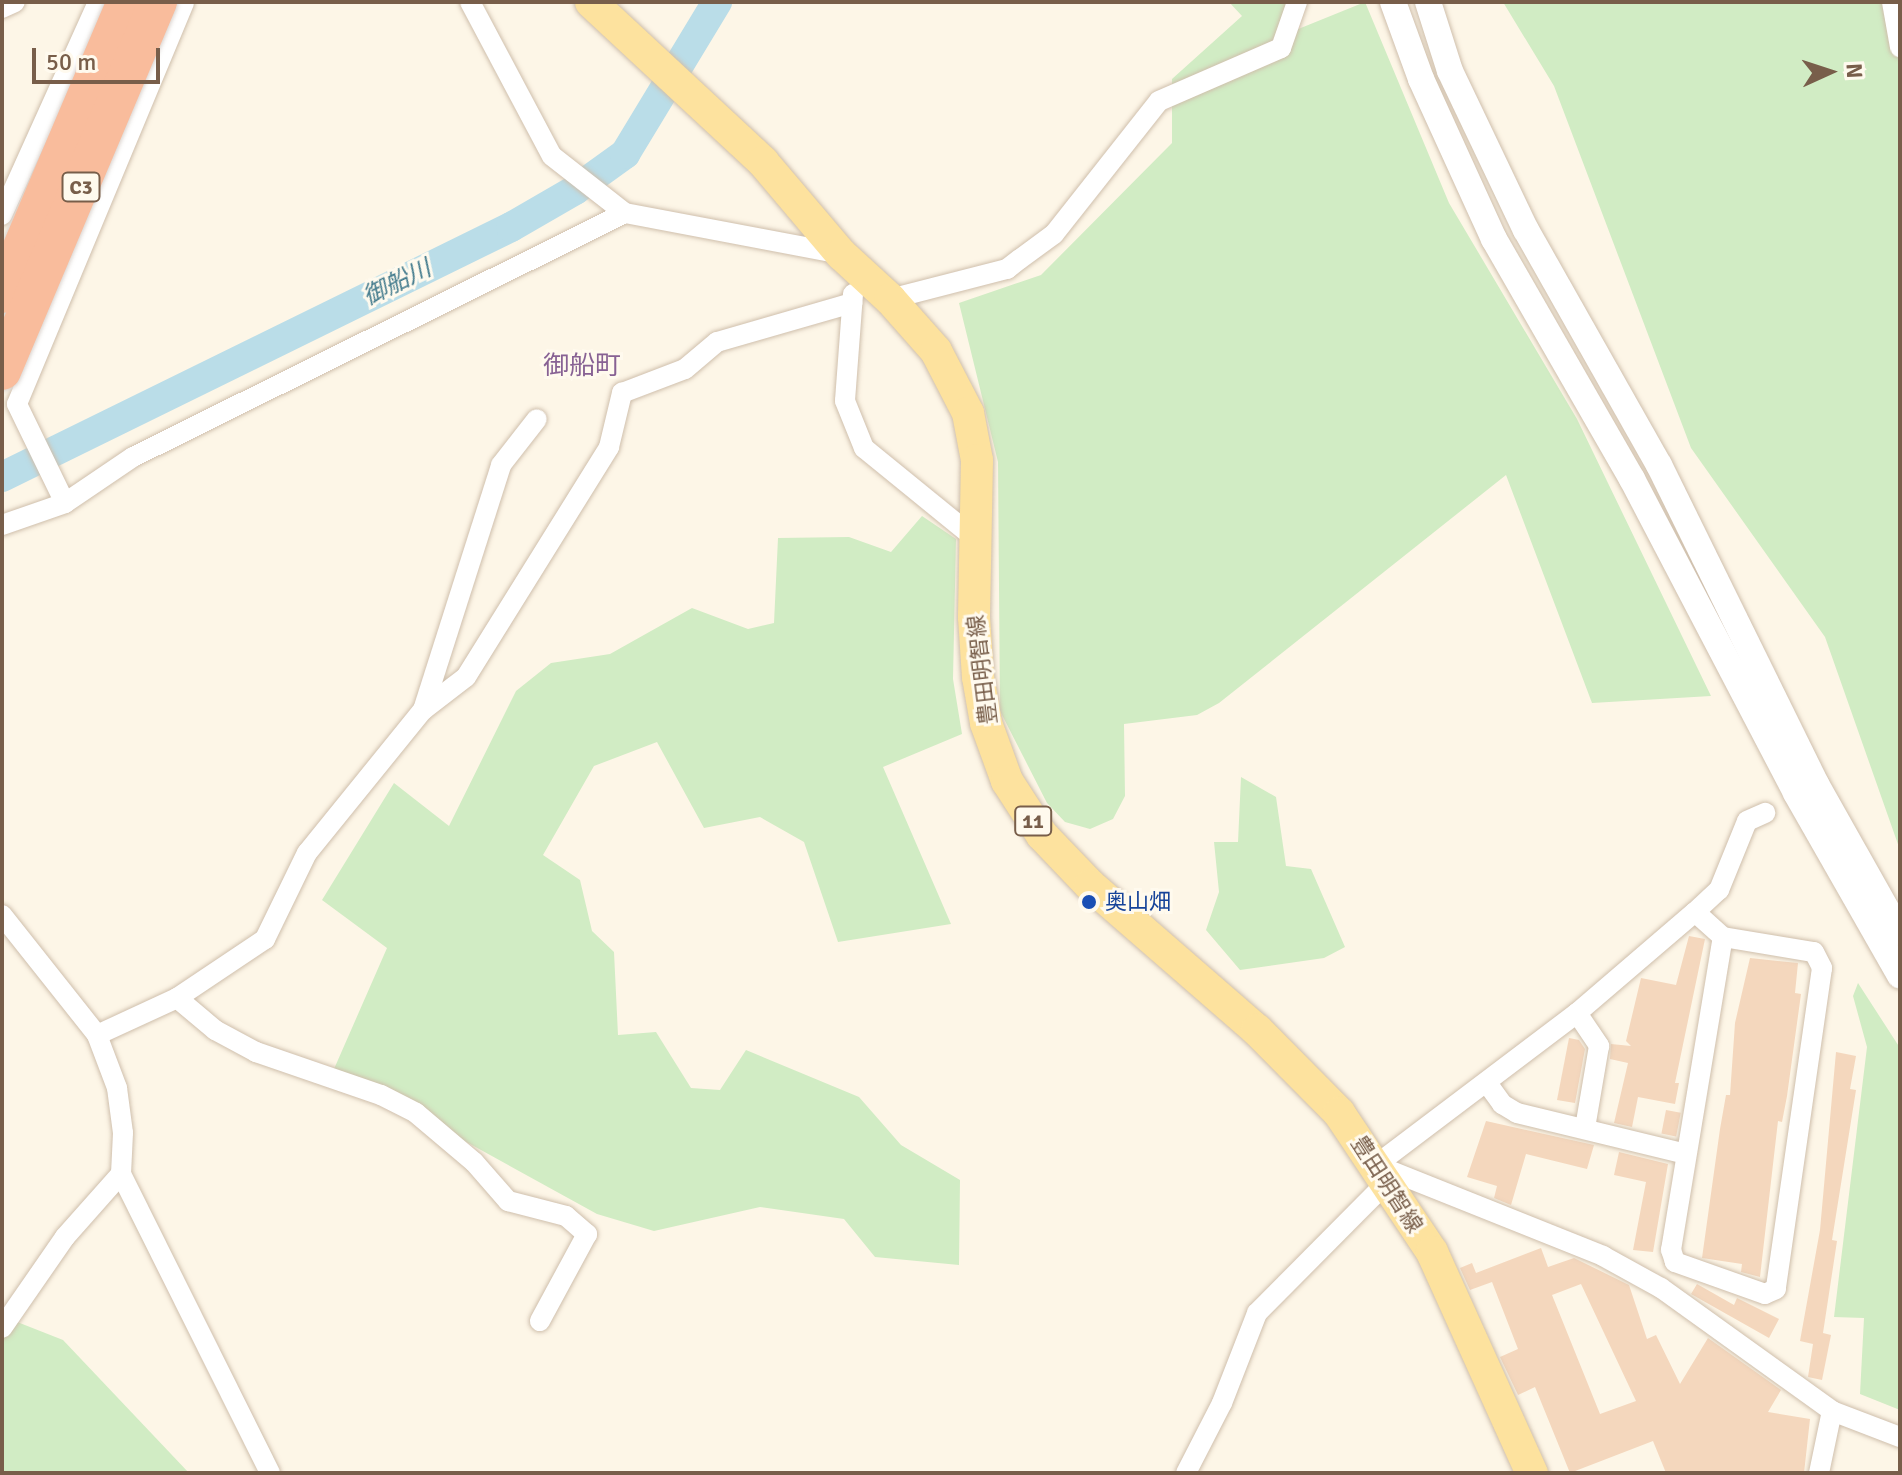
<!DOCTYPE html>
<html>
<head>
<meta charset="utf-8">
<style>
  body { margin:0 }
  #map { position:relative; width:1902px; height:1475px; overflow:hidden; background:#fdf6e7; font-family:Signika,"Noto Sans JP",sans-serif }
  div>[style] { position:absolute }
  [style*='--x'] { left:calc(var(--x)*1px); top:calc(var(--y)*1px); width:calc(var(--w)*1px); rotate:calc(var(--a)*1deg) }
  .green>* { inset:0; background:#d1ecc4 }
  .river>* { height:30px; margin:-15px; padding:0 15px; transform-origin:15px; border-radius:15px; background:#badde8 }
  .building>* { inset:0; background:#f4d7bd; transform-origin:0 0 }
  .roads { filter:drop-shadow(0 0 2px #cfbfac) drop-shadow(0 0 2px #cfbfac) }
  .minor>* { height:20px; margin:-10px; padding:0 10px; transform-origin:10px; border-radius:10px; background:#fff }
  .tertiary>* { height:26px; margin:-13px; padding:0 13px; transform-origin:13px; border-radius:13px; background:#fff }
  .primary>* { height:32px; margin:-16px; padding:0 16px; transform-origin:16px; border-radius:16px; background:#fde29e }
  .bridges { filter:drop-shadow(0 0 2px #dcd5d0) drop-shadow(0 0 2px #dcd5d0) }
  .motorway-bridge>* { height:38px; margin:-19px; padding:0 19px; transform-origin:19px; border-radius:19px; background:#f9bc9c }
  .dots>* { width:22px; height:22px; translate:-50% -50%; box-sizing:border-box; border:4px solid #fffaee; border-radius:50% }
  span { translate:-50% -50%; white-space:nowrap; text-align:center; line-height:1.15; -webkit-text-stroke:6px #fffaee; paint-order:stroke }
  .shield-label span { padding:2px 6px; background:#fffaee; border:2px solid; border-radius:6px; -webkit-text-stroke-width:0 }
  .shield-label { font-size:20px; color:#785e4a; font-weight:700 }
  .street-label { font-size:22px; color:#785e4a }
  .transit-label { font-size:22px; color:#164399 }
  .left { translate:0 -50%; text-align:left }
  .water-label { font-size:24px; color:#427a8c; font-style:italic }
  .quarter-label { font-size:26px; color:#886294 }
  .frame { position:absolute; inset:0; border:4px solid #785e4a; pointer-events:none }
  .north { position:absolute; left:1790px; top:32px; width:80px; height:80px; -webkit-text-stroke:6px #fffaee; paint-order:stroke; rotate:87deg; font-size:22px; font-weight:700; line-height:32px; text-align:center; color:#785e4a }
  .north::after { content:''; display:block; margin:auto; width:28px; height:36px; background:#785e4a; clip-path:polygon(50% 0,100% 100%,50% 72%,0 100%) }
  .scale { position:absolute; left:32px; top:48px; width:128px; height:36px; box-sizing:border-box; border:4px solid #785e4a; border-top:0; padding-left:10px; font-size:24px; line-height:28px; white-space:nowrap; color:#785e4a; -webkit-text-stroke:6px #fffaee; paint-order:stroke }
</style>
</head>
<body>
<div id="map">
  <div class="green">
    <i style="clip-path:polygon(1229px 2px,1286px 2px,1281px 36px,1365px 2px,1449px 203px,1577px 419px,1711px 696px,1592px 703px,1506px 475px,1219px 703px,1197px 715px,1124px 724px,1125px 796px,1113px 819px,1090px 829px,1065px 822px,1047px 803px,1000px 711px,998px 462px,959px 303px,1041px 275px,1172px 143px,1172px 79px,1242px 16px)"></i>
    <i style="clip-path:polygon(1503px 2px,1900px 2px,1900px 850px,1825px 637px,1691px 448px,1554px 86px)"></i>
    <i style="clip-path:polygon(922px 516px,956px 539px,953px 679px,962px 734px,883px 767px,951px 924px,838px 942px,804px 842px,760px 817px,704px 828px,657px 742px,594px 766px,543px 855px,580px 880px,592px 931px,614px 952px,618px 1035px,656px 1032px,691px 1088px,720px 1090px,746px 1050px,859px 1097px,901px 1145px,960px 1180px,959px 1265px,875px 1257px,844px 1219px,760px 1207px,654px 1231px,597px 1214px,334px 1069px,387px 948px,322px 900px,394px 783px,449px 826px,516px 691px,551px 663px,610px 654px,692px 608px,748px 629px,774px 623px,778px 538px,849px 537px,891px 552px)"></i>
    <i style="clip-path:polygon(1241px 777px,1276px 797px,1286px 866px,1311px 869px,1345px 947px,1324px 958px,1240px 970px,1206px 930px,1219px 892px,1214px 842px,1238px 842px)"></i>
    <i style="clip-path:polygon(1858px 983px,1900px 1048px,1900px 1410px,1860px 1394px,1864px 1318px,1834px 1317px,1867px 1047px,1853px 996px)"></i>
    <i style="clip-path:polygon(2px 1316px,63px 1340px,189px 1473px,2px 1473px)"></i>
  </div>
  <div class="river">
    <i style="--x:2;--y:477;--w:567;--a:-26.16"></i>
    <i style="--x:511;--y:227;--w:74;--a:-30"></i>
    <i style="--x:575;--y:190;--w:62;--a:-35.8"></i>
    <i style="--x:625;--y:154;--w:178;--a:-58.8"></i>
  </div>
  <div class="building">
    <i style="clip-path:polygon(1689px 936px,1705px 939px,1675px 1083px,1679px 1083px,1675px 1104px,1638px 1097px,1632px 1127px,1614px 1123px,1628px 1063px,1610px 1059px,1611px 1044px,1631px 1046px,1626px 1041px,1641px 978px,1676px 985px)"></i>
    <i style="clip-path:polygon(1750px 958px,1798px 963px,1795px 993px,1801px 994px,1787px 1096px,1782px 1122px,1778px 1121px,1760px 1277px,1741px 1272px,1742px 1264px,1702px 1258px,1720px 1129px,1726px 1095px,1730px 1095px,1735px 1023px)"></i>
    <i style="clip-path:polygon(1569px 1038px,1579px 1040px,1585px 1049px,1575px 1103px,1557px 1100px)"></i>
    <i style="clip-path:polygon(1836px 1052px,1856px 1056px,1850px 1089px,1856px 1090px,1832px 1240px,1837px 1241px,1823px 1333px,1831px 1335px,1822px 1380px,1808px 1377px,1813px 1344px,1800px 1341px,1820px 1230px)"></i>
    <i style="left:1666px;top:1110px;width:15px;height:24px;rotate:11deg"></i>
    <i style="clip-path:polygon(1486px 1121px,1594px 1145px,1587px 1169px,1526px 1154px,1511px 1205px,1494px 1198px,1497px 1186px,1467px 1177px)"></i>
    <i style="clip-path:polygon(1619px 1152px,1668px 1164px,1653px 1252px,1633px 1250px,1646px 1182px,1614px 1175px)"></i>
    <i style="clip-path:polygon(evenodd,1541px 1248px,1548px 1267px,1574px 1258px,1629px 1285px,1647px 1339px,1656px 1335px,1680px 1384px,1708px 1338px,1781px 1390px,1768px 1412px,1810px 1419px,1804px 1473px,1666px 1473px,1653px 1441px,1570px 1473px,1535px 1387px,1518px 1395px,1500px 1357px,1518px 1349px,1492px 1282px,1470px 1290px,1460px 1268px,1472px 1263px,1476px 1273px,1541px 1248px,1581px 1284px,1636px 1401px,1600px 1414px,1552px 1295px,1581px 1284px)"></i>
    <i style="clip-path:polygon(1697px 1284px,1734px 1305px,1737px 1298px,1779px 1319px,1769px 1338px,1691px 1294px)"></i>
  </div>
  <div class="roads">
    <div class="minor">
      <i style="--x:470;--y:2;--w:174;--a:62"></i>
      <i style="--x:552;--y:156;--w:93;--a:38"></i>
      <i style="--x:625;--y:213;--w:220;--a:10.7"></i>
      <i style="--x:1892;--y:2;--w:46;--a:79.9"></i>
      <i style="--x:2;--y:8;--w:14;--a:-25"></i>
      <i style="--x:2;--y:215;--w:234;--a:-65.7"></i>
      <i style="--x:853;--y:294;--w:107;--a:94.3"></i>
      <i style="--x:845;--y:401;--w:51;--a:68"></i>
      <i style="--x:864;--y:448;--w:146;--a:39.2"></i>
      <i style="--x:890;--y:299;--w:121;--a:-14.4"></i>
      <i style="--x:1007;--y:269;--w:16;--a:-38"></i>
      <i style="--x:1020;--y:259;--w:42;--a:-36.3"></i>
      <i style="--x:1054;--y:234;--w:169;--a:-51.7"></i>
      <i style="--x:1159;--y:101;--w:133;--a:-23.5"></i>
      <i style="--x:1281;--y:48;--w:49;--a:-70.8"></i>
      <i style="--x:65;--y:503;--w:110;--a:-115.9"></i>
      <i style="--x:17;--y:404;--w:435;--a:-67.4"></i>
      <i style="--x:2;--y:525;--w:67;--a:-19.2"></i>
      <i style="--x:65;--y:503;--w:82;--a:-34.1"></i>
      <i style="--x:133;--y:457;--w:549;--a:-26.38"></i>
      <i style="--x:423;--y:710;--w:257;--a:-72.3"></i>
      <i style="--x:501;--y:465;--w:58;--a:-52"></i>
      <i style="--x:1695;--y:912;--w:38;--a:42"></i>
      <i style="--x:1723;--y:937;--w:92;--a:9.4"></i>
      <i style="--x:1814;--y:952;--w:18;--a:63"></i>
      <i style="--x:1822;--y:968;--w:324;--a:98.2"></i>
      <i style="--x:1776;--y:1289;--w:12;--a:156"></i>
      <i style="--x:1765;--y:1294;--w:96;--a:-160.4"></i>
      <i style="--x:1675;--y:1262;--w:13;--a:-108"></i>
      <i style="--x:1671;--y:1250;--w:317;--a:-80.6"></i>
      <i style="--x:2;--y:915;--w:153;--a:51.6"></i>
      <i style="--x:97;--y:1035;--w:57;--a:69.3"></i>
      <i style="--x:117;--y:1088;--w:45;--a:82.4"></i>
      <i style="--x:123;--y:1133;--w:41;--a:92.8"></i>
      <i style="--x:121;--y:1174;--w:334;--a:63.5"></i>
      <i style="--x:177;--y:998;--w:50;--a:40.1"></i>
      <i style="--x:215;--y:1030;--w:47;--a:28.2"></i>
      <i style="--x:256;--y:1052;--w:132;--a:19"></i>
      <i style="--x:381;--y:1095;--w:39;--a:27"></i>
      <i style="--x:416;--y:1113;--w:76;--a:40.2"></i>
      <i style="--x:474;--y:1162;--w:52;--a:48.9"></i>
      <i style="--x:508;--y:1201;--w:60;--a:14.5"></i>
      <i style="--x:566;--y:1216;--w:28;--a:41"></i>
      <i style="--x:587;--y:1234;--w:99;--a:118.4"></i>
      <i style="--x:1577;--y:1013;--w:40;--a:56"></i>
      <i style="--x:1599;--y:1046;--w:83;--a:99.7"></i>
      <i style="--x:97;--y:1035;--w:88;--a:-24.8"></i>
      <i style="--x:177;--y:998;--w:106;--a:-33.8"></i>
      <i style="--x:265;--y:939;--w:96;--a:-64"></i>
      <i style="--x:307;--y:853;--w:184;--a:-51"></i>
      <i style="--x:423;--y:710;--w:54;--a:-37.5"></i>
      <i style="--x:466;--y:677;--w:271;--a:-58.1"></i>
      <i style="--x:609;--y:447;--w:56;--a:-76.5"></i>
      <i style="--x:622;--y:393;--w:67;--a:-20.9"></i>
      <i style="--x:685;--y:369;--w:42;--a:-40.2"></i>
      <i style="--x:717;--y:342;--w:141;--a:-16.1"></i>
      <i style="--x:1487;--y:1083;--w:26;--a:54"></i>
      <i style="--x:1502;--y:1104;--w:17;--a:31"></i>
      <i style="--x:1517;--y:1113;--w:174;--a:13.6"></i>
      <i style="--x:1376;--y:1165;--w:245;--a:21.8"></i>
      <i style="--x:1603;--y:1256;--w:66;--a:28.9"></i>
      <i style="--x:1661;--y:1288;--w:211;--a:35.7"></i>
      <i style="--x:1832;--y:1411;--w:73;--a:20.9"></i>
      <i style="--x:1376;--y:1165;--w:252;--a:-37.1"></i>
      <i style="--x:1577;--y:1013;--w:155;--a:-40.6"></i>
      <i style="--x:1695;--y:912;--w:33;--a:-43"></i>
      <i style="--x:1719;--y:890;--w:74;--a:-67.9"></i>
      <i style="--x:1747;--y:821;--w:20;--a:-24"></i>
      <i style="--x:2;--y:1328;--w:111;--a:-55.3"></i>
      <i style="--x:65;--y:1237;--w:84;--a:-48.4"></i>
      <i style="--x:1186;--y:1473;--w:79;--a:-62.8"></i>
      <i style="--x:1222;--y:1403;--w:97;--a:-68.7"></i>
      <i style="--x:1257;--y:1313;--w:185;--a:-45.2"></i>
      <i style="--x:1819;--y:1473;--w:63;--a:-78.2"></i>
    </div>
    <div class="tertiary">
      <i style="--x:1393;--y:2;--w:82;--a:70"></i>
      <i style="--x:1421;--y:79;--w:176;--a:65.5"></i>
      <i style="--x:1494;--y:239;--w:277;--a:60.1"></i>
      <i style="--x:1632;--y:479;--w:354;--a:62.4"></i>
      <i style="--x:1796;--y:793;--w:210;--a:60.3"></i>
      <i style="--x:1428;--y:2;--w:72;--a:72.3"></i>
      <i style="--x:1450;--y:71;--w:176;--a:64.5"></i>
      <i style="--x:1526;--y:230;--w:270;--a:60.5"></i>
      <i style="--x:1659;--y:465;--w:356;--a:63.8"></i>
      <i style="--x:1816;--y:784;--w:171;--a:60.6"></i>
    </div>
    <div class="primary">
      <i style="--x:591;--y:2;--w:235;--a:42.9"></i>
      <i style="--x:763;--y:162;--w:121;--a:49.7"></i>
      <i style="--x:841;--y:254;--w:67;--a:42.6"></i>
      <i style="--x:890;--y:299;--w:69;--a:48.5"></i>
      <i style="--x:936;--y:351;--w:70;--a:62.7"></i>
      <i style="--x:968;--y:413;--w:48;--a:79.2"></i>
      <i style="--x:977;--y:460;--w:157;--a:91.1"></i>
      <i style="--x:974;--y:617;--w:60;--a:86.2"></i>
      <i style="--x:978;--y:677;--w:47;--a:80.1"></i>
      <i style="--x:986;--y:723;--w:62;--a:70.1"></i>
      <i style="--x:1007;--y:781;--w:64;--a:57.1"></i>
      <i style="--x:1042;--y:835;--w:69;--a:46.2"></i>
      <i style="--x:1090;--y:885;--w:221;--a:41"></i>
      <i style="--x:1257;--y:1030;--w:117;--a:45.3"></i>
      <i style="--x:1339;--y:1113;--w:167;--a:56.2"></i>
      <i style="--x:1432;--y:1252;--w:243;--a:65.7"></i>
    </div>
  </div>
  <div class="bridges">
    <div class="motorway-bridge">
      <i style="--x:2;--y:294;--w:317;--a:-67"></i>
      <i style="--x:2;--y:371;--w:401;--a:-67.1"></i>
    </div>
  </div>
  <div class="dots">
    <i style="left:1089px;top:902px;background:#1a4fb4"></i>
  </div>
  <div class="shield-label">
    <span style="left:81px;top:187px">C3</span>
    <span style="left:1033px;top:821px">11</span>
  </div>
  <div class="street-label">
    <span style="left:982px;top:670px;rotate:-97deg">豊田明智線</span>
    <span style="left:1387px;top:1184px;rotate:57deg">豊田明智線</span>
  </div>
  <div class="transit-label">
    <span class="left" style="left:1105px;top:902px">奥山畑</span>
  </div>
  <div class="water-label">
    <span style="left:397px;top:283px;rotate:-26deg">御船川</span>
  </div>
  <div class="quarter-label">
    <span style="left:582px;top:367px">御船町</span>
  </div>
  <div class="frame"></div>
  <div class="north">N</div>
  <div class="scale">50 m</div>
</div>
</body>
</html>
